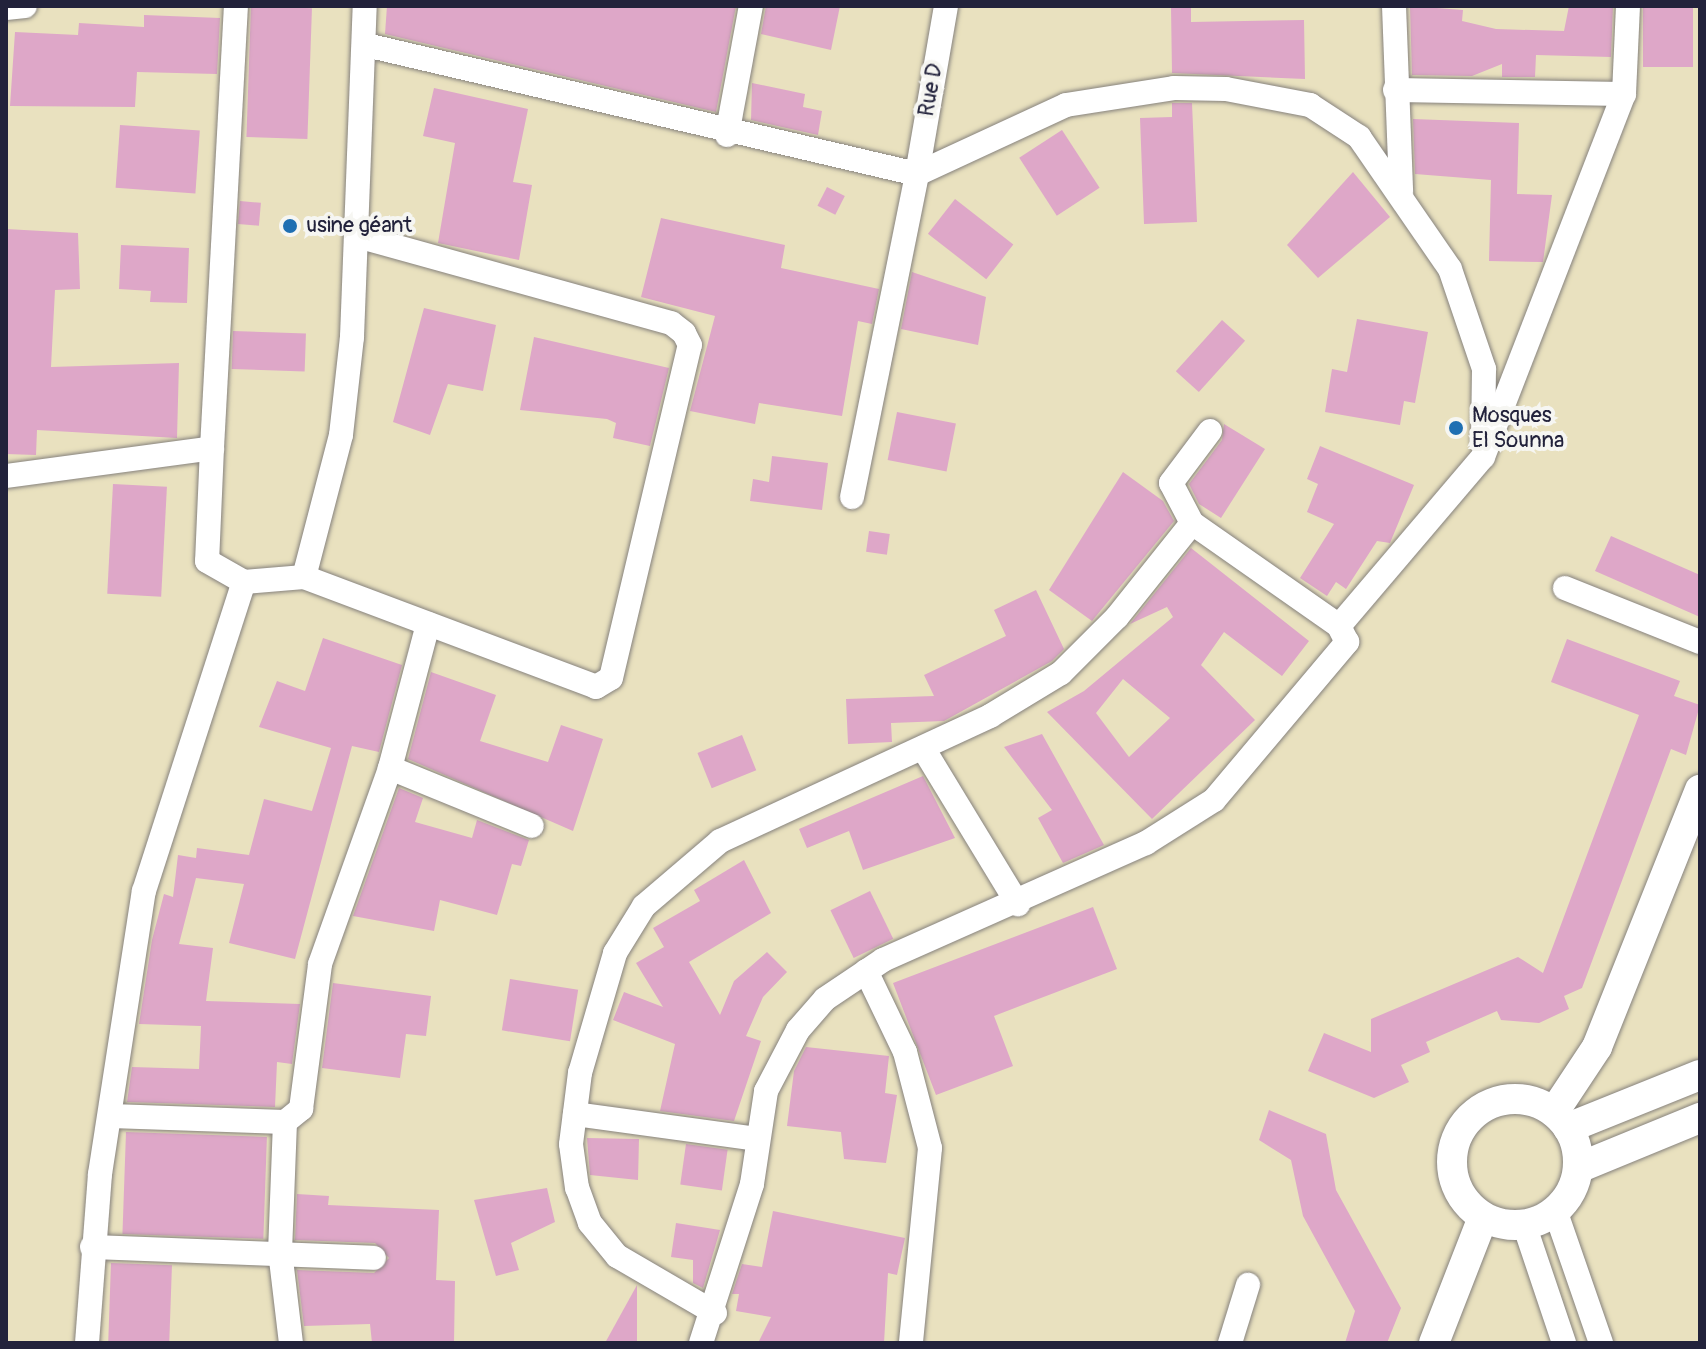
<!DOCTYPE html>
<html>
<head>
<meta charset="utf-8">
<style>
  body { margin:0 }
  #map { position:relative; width:1706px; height:1349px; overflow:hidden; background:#e9e1bf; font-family:Pangolin,sans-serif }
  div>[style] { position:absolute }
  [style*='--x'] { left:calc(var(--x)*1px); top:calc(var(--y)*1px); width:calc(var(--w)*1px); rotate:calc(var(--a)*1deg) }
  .building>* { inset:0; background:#dea7c8; transform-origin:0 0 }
  .roads { filter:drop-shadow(0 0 2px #86827d) drop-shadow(0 0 2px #86827d) }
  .minor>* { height:24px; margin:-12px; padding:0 12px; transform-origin:12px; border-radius:12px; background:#fff }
  .tertiary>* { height:30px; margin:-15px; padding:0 15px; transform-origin:15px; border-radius:15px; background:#fff }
  .tertiary>.ring { margin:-15px; padding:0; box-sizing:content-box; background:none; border:30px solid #fff; border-radius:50% }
  .dots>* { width:22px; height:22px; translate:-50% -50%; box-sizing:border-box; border:4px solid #f6f6f2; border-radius:50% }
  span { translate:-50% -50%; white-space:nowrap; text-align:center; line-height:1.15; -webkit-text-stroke:8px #f6f6f2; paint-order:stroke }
  .street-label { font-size:22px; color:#22223b }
  .poi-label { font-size:22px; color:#22223b }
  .left { translate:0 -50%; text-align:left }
  .frame { position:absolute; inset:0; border:8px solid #22223b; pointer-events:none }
</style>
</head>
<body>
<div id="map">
  <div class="building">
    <i style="left:251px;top:6px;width:61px;height:131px;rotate:2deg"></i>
    <i style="clip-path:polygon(387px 6px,736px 6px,716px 112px,385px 34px)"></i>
    <i style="clip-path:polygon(766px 6px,840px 6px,831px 50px,761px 34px)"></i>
    <i style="clip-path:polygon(1410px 6px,1463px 10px,1462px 21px,1496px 29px,1564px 31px,1569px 6px,1613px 6px,1611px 57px,1536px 55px,1535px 77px,1502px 77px,1502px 64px,1472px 76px,1412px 75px)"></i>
    <i style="left:1643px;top:6px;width:50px;height:61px"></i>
    <i style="clip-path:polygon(1171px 8px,1191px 8px,1191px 22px,1304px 20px,1305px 79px,1172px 73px)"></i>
    <i style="clip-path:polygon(144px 15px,220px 18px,217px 74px,137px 72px,135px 107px,10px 106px,15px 32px,78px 35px,79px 23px,144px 27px)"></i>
    <i style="clip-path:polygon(752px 83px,805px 94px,803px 107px,822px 111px,818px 135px,751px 120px)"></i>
    <i style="clip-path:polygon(434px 88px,528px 109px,513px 182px,532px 185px,519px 260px,438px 243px,455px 143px,423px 136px)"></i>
    <i style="clip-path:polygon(1172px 103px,1192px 103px,1197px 222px,1144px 224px,1140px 118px,1172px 117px)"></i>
    <i style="clip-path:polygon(1413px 119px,1519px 123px,1517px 194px,1552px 195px,1543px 262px,1489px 261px,1491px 180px,1415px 174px)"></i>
    <i style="left:120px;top:125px;width:80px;height:63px;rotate:4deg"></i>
    <i style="left:1062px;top:130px;width:69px;height:51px;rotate:57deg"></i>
    <i style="clip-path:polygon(1353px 172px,1390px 217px,1318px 278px,1287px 245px)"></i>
    <i style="left:827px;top:187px;width:20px;height:21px;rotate:27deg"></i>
    <i style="left:955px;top:199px;width:74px;height:44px;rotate:38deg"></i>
    <i style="left:240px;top:201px;width:21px;height:23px;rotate:5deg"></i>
    <i style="clip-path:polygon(661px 218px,785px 245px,781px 268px,879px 289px,872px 324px,858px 321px,842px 416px,759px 403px,755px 424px,690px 411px,715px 316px,641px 297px)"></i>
    <i style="clip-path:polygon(6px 229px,78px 233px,80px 289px,55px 290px,51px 367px,179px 363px,177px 438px,37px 430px,36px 455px,6px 454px)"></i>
    <i style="clip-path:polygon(121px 245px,189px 248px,187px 303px,150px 302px,151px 291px,119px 289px)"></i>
    <i style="clip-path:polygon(912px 272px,986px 297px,978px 345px,901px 329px)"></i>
    <i style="clip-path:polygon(424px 308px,496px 325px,483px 391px,448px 384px,430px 435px,393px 422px)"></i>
    <i style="clip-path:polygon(1357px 319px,1428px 332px,1415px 403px,1404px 401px,1400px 425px,1325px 412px,1332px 369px,1347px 372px)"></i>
    <i style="left:1222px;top:320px;width:31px;height:69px;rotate:42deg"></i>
    <i style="left:233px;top:331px;width:73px;height:38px;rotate:2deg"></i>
    <i style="clip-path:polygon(534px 337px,669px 368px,650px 446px,613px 438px,616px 423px,607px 419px,520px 410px)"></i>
    <i style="left:897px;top:412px;width:60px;height:49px;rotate:11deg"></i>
    <i style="clip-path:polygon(1224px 424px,1265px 449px,1221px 518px,1199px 504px,1189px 484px,1222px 440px)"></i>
    <i style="clip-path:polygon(1320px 446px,1414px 485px,1390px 543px,1377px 541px,1346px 589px,1336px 582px,1327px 596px,1300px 578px,1334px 524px,1307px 512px,1318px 484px,1307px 479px)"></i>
    <i style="clip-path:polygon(772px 456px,828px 463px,822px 510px,750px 501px,753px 479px,769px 482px)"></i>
    <i style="clip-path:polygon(1123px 472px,1163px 501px,1174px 521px,1092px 621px,1049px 590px)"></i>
    <i style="left:113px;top:484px;width:54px;height:110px;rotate:3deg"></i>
    <i style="left:869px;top:531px;width:21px;height:21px;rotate:8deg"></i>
    <i style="clip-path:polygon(1611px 536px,1700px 575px,1700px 617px,1595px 571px)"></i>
    <i style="clip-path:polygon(evenodd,1191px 548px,1309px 641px,1282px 676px,1224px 632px,1201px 665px,1255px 720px,1152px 819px,1047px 712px,1084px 691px,1173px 617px,1167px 607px,1130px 624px,1191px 548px,1123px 679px,1170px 718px,1129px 757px,1096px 713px,1123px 679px)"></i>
    <i style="clip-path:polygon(1036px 590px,1064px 649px,1052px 661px,944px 721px,891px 723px,892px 742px,848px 744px,846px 699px,934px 696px,924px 675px,1006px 636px,994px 610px)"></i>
    <i style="clip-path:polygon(323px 638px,402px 665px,379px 752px,352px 746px,295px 959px,229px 943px,244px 884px,196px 878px,179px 944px,213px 948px,206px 1001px,300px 1004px,292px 1064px,277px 1062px,275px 1107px,127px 1102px,132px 1067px,199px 1069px,201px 1026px,139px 1024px,152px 940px,164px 894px,173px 897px,178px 855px,196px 858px,197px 848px,249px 855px,264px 799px,312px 811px,331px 748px,259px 727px,277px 681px,305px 691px)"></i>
    <i style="clip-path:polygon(1567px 639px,1680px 681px,1674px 696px,1700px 705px,1686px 755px,1671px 749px,1582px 988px,1564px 996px,1569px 1009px,1539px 1023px,1501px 1020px,1497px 1011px,1426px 1042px,1430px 1052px,1401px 1065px,1409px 1082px,1374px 1098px,1308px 1071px,1324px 1033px,1371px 1052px,1371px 1019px,1518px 957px,1543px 973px,1639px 715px,1551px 682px)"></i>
    <i style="clip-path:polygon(431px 672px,496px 695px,480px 741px,548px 762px,561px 725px,603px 739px,573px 831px,408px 759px)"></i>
    <i style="clip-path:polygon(1042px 734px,1104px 845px,1063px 863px,1038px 818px,1052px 810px,1004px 747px)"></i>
    <i style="left:742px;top:735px;width:38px;height:48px;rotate:68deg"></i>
    <i style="clip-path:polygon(923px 776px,955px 838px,863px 870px,849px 831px,807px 848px,799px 829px)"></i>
    <i style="clip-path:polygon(399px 788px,423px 798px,415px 822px,472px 838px,477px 820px,529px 840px,521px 866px,512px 864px,497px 915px,440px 900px,434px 931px,353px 916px)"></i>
    <i style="clip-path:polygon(744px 860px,771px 913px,689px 962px,720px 1015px,734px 981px,767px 952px,787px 972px,763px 997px,746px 1036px,761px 1041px,734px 1121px,660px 1111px,675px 1044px,613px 1020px,624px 992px,663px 1007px,636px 963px,664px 947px,653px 928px,700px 901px,694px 890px)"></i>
    <i style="left:870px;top:891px;width:53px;height:44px;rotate:64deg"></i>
    <i style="clip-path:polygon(1093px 907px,1117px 969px,994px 1016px,1013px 1066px,936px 1095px,893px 983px)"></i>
    <i style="left:510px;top:979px;width:69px;height:52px;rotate:9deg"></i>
    <i style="clip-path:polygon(333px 983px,431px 996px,426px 1036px,406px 1034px,400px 1078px,322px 1068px)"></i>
    <i style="clip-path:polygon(806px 1047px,889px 1056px,885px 1093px,897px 1095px,886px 1163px,844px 1159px,841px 1132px,787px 1126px,794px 1071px)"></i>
    <i style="clip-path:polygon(1269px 1110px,1326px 1134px,1336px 1190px,1401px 1308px,1387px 1343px,1345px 1343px,1355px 1311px,1303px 1216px,1291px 1160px,1259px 1140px)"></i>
    <i style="left:126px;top:1132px;width:141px;height:102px;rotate:2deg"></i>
    <i style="clip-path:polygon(587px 1138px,639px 1139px,638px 1180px,590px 1175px)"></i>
    <i style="left:686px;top:1144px;width:42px;height:41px;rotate:8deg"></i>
    <i style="clip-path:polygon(547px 1188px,555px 1222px,511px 1243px,519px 1270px,496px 1276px,474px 1200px)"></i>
    <i style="clip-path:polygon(297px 1194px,329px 1196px,328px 1205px,439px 1210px,436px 1280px,455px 1281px,454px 1343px,372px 1343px,370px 1324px,304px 1326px,297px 1270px,374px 1273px,389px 1258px,375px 1243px,295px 1240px)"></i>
    <i style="clip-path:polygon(773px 1211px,905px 1238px,897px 1275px,888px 1273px,884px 1343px,758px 1343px,771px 1317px,736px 1311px,739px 1294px,732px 1294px,742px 1264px,762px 1267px)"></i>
    <i style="clip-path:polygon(676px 1223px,720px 1230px,703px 1288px,693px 1283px,693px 1260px,671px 1257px)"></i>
    <i style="left:111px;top:1263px;width:61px;height:81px;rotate:2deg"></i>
    <i style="clip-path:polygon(637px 1285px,637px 1343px,605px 1343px)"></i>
  </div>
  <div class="roads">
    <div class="minor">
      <i style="--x:1394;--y:6;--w:186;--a:87.8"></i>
      <i style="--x:6;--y:8;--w:19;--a:-6"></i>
      <i style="--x:366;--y:45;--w:566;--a:13.18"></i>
      <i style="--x:917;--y:174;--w:170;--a:-80.2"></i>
      <i style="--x:1395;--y:90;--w:229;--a:1"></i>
      <i style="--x:727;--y:135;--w:131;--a:-79.5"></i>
      <i style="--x:212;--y:448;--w:113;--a:92.5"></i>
      <i style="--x:207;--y:561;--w:43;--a:29.6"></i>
      <i style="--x:244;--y:582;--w:60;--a:-4.8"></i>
      <i style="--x:304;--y:577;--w:312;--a:20.6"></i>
      <i style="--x:596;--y:687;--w:17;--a:-31"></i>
      <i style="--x:611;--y:678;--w:342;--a:-76.7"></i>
      <i style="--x:690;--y:345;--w:13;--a:-117"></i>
      <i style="--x:684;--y:333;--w:16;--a:-142"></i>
      <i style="--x:671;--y:323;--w:326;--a:-164.5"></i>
      <i style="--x:6;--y:476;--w:208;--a:-7.7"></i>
      <i style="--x:212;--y:448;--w:443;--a:-86.9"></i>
      <i style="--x:852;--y:497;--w:329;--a:-78.6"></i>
      <i style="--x:917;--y:174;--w:164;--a:-24.8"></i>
      <i style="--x:1066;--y:105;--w:109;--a:-8.9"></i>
      <i style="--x:1174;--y:88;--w:52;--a:1.1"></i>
      <i style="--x:1226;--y:89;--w:86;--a:10.8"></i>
      <i style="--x:1310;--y:105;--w:59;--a:33.1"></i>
      <i style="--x:1359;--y:137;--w:160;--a:55.4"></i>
      <i style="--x:1450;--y:269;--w:106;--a:71.2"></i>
      <i style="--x:1484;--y:369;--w:73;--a:90.8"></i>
      <i style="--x:1192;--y:523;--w:45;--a:-117.7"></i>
      <i style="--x:1171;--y:483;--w:65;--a:-53.1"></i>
      <i style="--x:304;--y:577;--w:147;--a:-75.4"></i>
      <i style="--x:341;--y:435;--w:99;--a:-83.6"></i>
      <i style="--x:352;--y:337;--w:331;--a:-87.8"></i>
      <i style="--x:1565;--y:588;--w:145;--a:21.8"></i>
      <i style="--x:923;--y:748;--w:183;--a:58.7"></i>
      <i style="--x:390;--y:768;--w:153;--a:22.2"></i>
      <i style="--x:866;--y:971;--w:90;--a:64.3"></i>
      <i style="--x:905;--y:1052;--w:99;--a:75.4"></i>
      <i style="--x:930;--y:1148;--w:196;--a:95.6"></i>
      <i style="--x:575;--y:1114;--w:184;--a:7.8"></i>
      <i style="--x:111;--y:1116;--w:174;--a:2"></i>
      <i style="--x:285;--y:1122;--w:21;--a:-39"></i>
      <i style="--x:301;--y:1109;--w:146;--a:-82.5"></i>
      <i style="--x:320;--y:964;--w:208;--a:-70.3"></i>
      <i style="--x:390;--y:768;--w:149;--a:-75.2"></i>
      <i style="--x:285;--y:1122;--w:129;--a:92.2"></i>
      <i style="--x:280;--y:1251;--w:93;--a:83.2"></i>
      <i style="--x:1555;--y:1210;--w:141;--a:70.9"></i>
      <i style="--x:1524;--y:1224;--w:126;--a:71.4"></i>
      <i style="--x:92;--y:1247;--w:282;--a:2.2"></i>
      <i style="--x:715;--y:1313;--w:113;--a:-149.8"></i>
      <i style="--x:617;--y:1256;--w:43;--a:-129.3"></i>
      <i style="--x:590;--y:1223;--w:37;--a:-110"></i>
      <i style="--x:577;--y:1188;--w:44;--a:-97.8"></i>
      <i style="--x:571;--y:1144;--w:72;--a:-82.8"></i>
      <i style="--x:580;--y:1073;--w:125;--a:-73.7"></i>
      <i style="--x:615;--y:953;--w:55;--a:-58.3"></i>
      <i style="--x:644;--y:906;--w:100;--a:-40.5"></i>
      <i style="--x:720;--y:841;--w:298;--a:-24.8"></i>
      <i style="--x:990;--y:716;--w:83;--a:-31.2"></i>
      <i style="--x:1061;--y:673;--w:79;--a:-45"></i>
      <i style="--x:1117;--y:617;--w:120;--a:-51.4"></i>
      <i style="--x:1192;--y:523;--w:179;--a:35"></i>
      <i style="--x:87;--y:1343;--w:169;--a:-85.6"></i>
      <i style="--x:100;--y:1174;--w:286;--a:-81.2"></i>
      <i style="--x:144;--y:891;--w:325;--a:-72.1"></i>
      <i style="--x:701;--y:1343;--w:167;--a:-72.2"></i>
      <i style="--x:752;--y:1184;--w:94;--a:-81.4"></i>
      <i style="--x:766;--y:1091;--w:69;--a:-62.3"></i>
      <i style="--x:798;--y:1030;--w:41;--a:-48.9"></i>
      <i style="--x:825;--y:999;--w:70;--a:-33.9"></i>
      <i style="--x:883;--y:960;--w:288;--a:-24"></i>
      <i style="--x:1146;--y:843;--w:80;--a:-32.3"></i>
      <i style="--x:1214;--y:800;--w:207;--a:-49.9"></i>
      <i style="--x:1347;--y:642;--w:18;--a:-117"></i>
      <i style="--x:1339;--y:626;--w:222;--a:-49.6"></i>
      <i style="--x:1483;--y:457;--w:389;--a:-68.8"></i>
      <i style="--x:1624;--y:94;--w:88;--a:-87.4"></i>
      <i style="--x:1230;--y:1343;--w:61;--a:-72.8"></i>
    </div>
    <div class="tertiary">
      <i class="ring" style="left:1452px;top:1099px;width:96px;height:96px"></i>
      <i style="--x:1554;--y:1112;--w:78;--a:-56.5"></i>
      <i style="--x:1597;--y:1047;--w:277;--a:-68.2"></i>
      <i style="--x:1568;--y:1128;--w:142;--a:-21.9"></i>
      <i style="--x:1578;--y:1168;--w:132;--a:-22.3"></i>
      <i style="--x:1434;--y:1343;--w:135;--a:-68.7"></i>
    </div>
  </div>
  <div class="dots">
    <i style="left:290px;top:226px;background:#1f6fb2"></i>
    <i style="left:1456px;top:428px;background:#1f6fb2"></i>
  </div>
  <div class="street-label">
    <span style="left:931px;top:90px;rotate:-80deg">Rue D</span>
  </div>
  <div class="poi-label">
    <span class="left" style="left:306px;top:226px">usine géant</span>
    <span class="left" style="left:1472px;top:428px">Mosques<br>El Sounna</span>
  </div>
  <div class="frame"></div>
</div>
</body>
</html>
